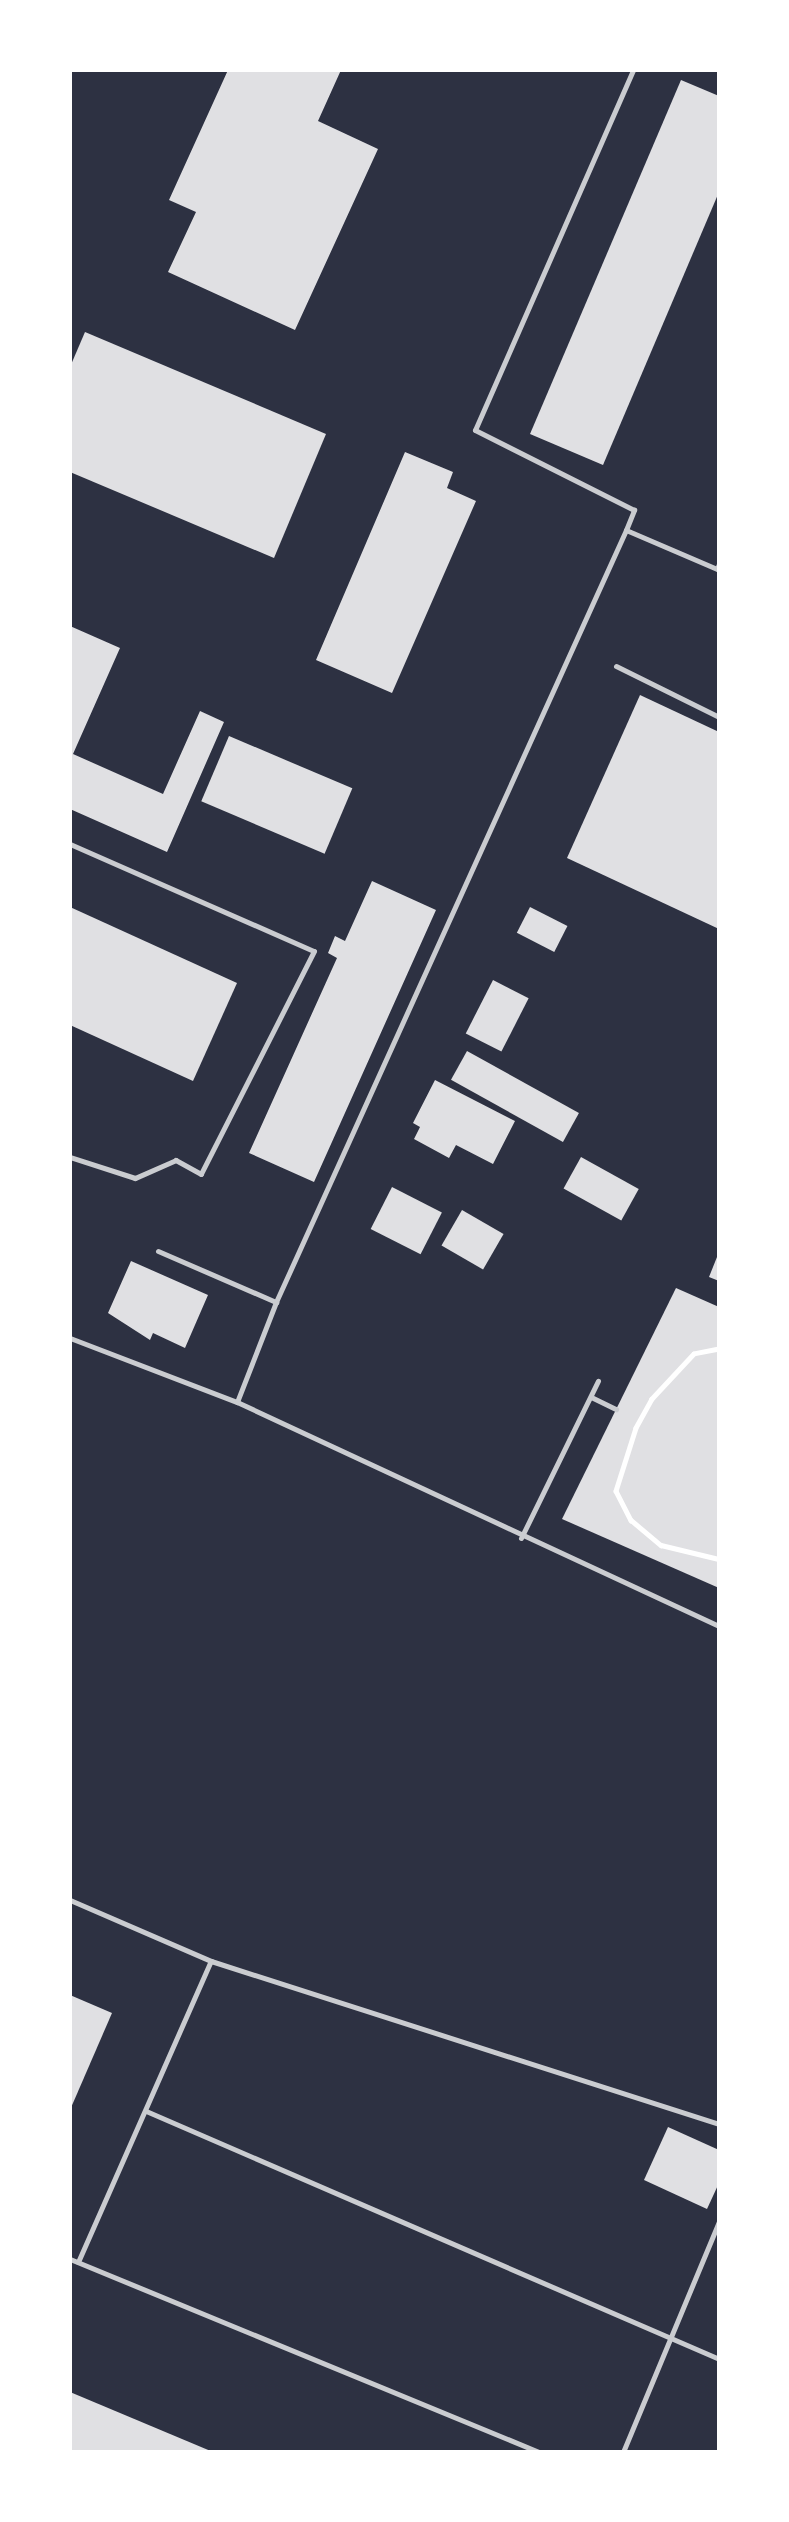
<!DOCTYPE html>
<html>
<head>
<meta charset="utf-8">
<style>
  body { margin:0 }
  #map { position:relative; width:789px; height:2522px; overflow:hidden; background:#2d3142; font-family:"IBM Plex Serif",serif }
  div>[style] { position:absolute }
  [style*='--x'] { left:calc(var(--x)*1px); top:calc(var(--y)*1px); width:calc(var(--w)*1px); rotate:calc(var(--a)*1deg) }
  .building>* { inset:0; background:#e0e0e3; transform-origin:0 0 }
  .path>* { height:4.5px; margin:-2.25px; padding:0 2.25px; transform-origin:2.25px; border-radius:2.25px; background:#fff }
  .service>* { height:5px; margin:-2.5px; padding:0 2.5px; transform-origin:2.5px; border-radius:2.5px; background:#caccd0 }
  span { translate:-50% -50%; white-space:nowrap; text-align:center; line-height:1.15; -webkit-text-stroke:5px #fff; paint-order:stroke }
  .frame { position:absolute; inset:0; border:72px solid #fff; pointer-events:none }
</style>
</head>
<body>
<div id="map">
  <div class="building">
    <i style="clip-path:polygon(228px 70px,341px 70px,318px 121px,378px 149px,295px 330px,168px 272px,196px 212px,169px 200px)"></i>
    <i style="clip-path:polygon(681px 80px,719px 96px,719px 192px,603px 465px,530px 434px)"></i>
    <i style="clip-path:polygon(85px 332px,326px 434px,274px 558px,70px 472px,70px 367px)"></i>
    <i style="clip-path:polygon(405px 452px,453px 472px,447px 488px,476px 501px,392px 693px,316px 660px)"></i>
    <i style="clip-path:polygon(70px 626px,120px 648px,73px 754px,163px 794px,200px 711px,224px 722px,167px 852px,70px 809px)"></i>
    <i style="clip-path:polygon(640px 695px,719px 732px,719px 929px,567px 858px)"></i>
    <i style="left:229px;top:736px;width:134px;height:71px;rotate:23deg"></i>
    <i style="clip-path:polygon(372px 881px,436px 910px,314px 1182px,249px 1153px,337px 958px,328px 953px,335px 936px,345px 941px)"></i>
    <i style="clip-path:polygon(70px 907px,237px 983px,193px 1081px,70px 1025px)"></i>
    <i style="left:530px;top:907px;width:42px;height:29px;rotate:27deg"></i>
    <i style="left:493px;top:980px;width:40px;height:60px;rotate:27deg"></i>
    <i style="left:467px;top:1051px;width:128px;height:33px;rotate:29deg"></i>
    <i style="clip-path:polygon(435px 1080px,515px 1121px,493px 1164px,456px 1145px,449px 1158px,414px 1139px,420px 1127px,413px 1123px)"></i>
    <i style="left:581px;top:1157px;width:66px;height:36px;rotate:29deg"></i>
    <i style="left:392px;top:1187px;width:56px;height:47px;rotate:27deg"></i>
    <i style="left:462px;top:1210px;width:48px;height:41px;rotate:30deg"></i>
    <i style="clip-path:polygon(719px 1252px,719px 1281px,709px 1277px)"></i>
    <i style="clip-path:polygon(131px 1261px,208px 1295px,185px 1348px,153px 1333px,150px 1340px,108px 1313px)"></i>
    <i style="clip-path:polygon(676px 1288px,719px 1307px,719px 1588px,562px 1519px)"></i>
    <i style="clip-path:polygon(70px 1995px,112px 2013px,70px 2110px)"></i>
    <i style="clip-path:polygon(668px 2127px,719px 2150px,719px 2183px,707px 2209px,644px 2180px)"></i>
    <i style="clip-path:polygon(70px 2392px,213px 2452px,70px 2452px)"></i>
  </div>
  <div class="path">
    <i style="--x:719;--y:1349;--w:25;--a:169"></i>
    <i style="--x:694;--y:1354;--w:62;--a:133"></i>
    <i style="--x:652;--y:1399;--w:33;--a:119"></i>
    <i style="--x:636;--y:1428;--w:66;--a:107.6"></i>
    <i style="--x:616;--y:1491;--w:33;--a:63"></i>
    <i style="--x:631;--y:1520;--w:39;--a:40"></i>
    <i style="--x:661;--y:1545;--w:60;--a:13.6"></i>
  </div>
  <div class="service">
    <i style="--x:626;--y:530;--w:22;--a:-68"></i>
    <i style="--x:634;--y:510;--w:178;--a:-153.3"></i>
    <i style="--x:475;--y:430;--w:393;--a:-66.3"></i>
    <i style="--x:719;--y:564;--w:5;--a:112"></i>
    <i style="--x:717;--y:569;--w:99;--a:-156.8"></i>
    <i style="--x:626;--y:530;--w:848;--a:114.39"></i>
    <i style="--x:276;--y:1302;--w:107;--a:111.3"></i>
    <i style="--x:237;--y:1402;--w:532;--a:24.93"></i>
    <i style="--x:616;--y:666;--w:115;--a:26.3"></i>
    <i style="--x:70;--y:844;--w:266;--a:23.7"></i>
    <i style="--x:314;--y:951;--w:250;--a:116.9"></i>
    <i style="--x:201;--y:1174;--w:29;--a:-151"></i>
    <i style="--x:176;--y:1160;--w:45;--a:156.3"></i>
    <i style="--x:135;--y:1178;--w:68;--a:-162.1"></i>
    <i style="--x:158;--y:1251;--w:129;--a:23.4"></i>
    <i style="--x:70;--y:1338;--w:179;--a:21"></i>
    <i style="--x:591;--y:1397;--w:28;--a:26"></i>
    <i style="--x:521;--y:1538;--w:175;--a:-63.9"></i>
    <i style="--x:70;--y:1900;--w:154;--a:23.4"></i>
    <i style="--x:211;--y:1961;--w:534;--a:17.79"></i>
    <i style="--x:146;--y:2111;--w:624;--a:23.4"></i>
    <i style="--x:70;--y:2259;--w:507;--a:22.37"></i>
    <i style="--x:78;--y:2262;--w:329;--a:-66.2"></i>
    <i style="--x:623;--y:2452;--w:250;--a:-67.4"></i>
  </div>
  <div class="frame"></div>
</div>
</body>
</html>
